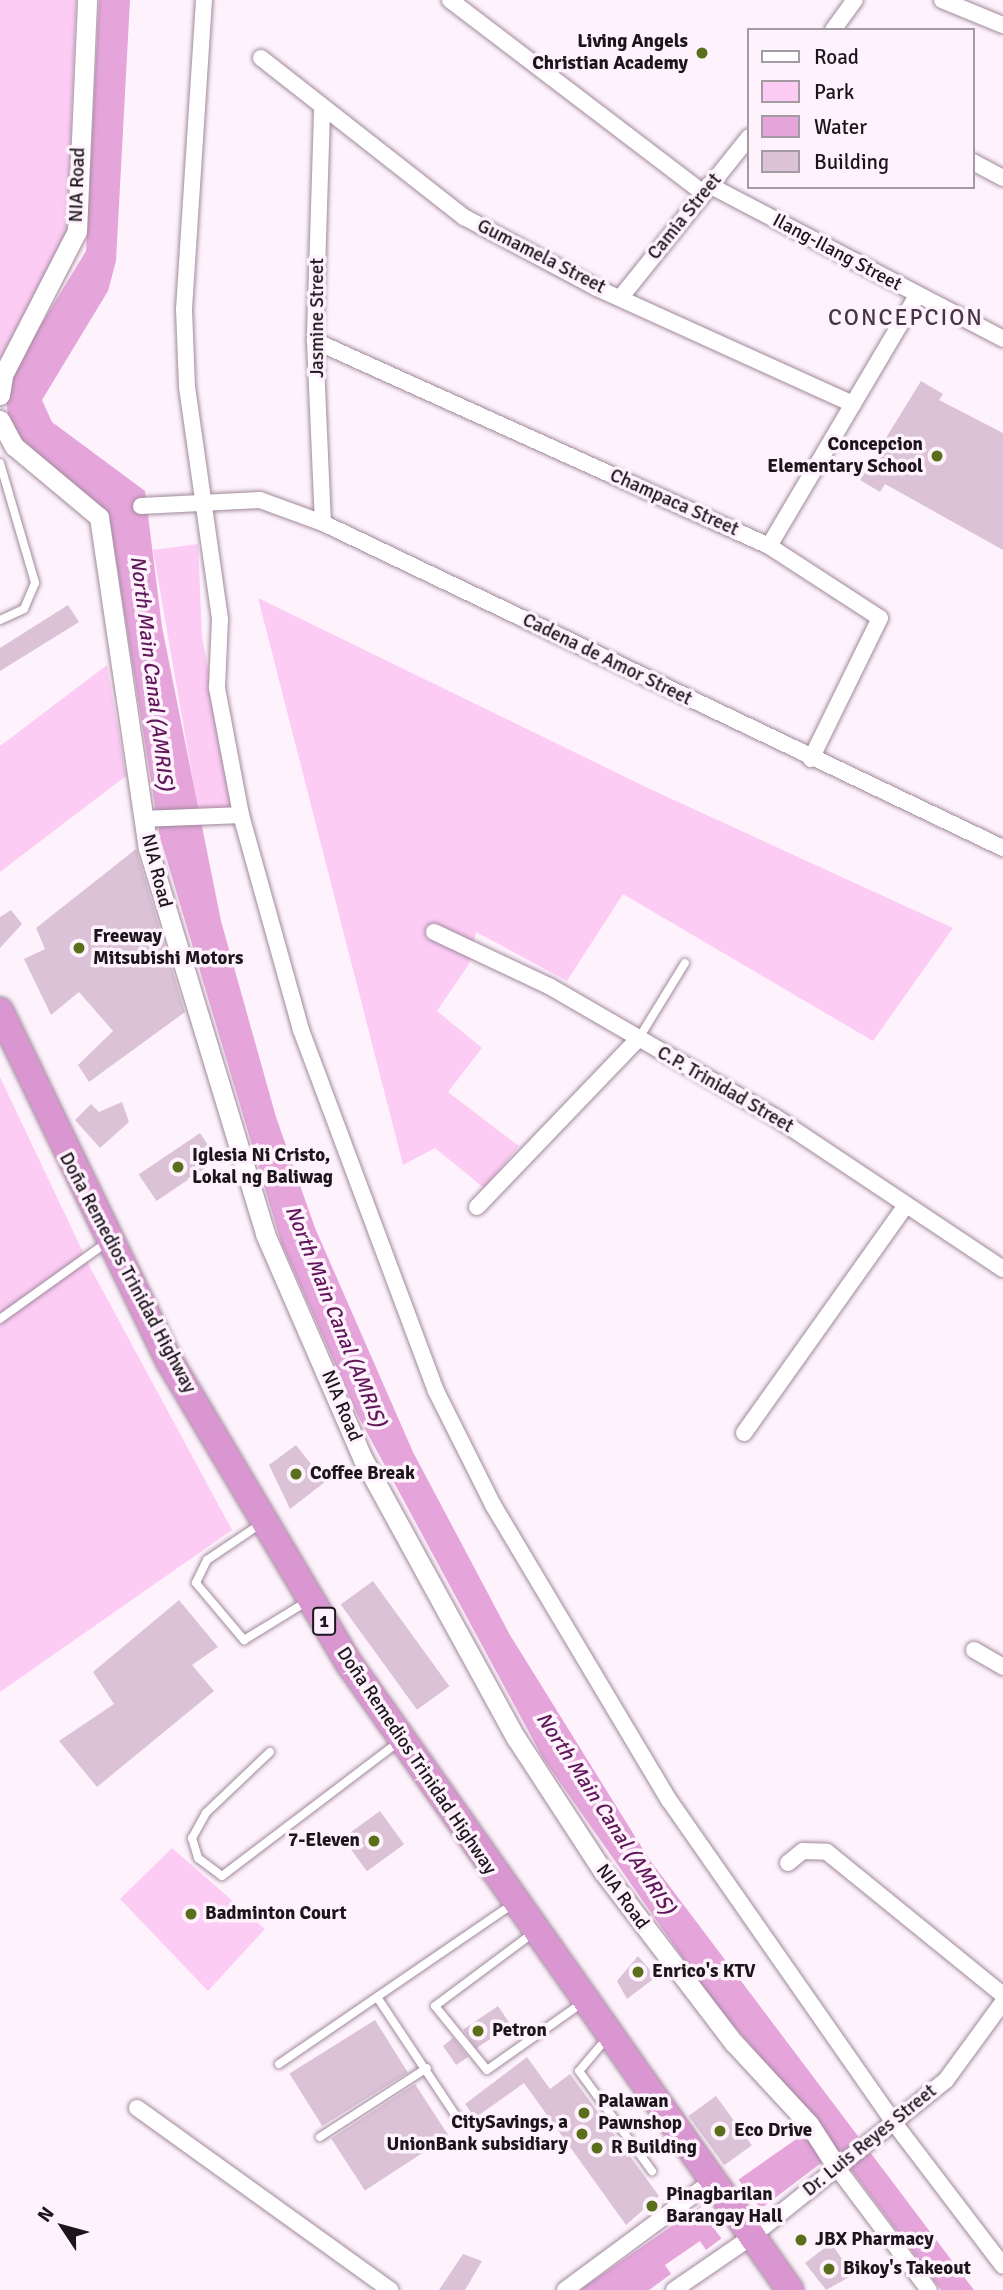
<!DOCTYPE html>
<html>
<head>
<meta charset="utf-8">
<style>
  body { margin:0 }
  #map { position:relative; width:1003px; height:2290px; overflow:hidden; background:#fef3fc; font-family:Signika,sans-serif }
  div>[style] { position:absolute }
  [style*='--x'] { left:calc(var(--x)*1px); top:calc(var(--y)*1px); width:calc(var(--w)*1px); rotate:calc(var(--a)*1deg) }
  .green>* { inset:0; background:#fdccf5 }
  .water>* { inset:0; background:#e5a5db }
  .pier>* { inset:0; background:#fef3fc; transform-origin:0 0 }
  .building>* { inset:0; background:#dbc2d7; transform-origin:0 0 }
  .roads { filter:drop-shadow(0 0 2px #a0899c) drop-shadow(0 0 2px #a0899c) }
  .service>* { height:8px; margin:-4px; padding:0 4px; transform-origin:4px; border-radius:4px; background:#fff }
  .minor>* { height:16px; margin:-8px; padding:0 8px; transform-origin:8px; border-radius:8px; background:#fff }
  .tertiary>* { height:19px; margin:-9.5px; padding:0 9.5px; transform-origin:9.5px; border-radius:9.5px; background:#fff }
  .trunk>* { height:26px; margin:-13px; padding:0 13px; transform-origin:13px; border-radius:13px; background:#da96d0 }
  .dots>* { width:19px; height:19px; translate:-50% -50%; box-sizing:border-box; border:4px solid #fef3fc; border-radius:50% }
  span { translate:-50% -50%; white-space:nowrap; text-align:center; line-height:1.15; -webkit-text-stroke:7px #fef3fc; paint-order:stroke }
  .shield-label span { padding:2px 5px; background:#fef3fc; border:2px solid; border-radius:5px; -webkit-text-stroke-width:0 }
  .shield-label { font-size:18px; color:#1d151c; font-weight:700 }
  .poi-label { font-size:19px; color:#1d151c; font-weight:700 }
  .right { translate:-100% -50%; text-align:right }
  .left { translate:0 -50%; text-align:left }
  .street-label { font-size:19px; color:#1d151c }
  .water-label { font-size:21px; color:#61185a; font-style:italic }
  .quarter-label { font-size:23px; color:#473444; letter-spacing:2px }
  .legend { position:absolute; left:747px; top:28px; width:228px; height:161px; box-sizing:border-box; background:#fef3fc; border:2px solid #a49aa2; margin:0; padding:9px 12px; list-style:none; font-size:21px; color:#1d151c }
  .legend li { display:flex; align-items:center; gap:14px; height:35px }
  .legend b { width:35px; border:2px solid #a49aa2 }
  .north { position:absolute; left:28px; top:2192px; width:70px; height:70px; -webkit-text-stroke:5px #fef3fc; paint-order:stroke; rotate:306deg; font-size:19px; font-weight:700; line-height:28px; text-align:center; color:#1d151c }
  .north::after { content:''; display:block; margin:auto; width:24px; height:32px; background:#1d151c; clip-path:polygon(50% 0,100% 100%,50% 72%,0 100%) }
</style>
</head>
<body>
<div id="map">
  <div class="green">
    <i style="clip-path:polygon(0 0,76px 0,67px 235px,0 360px)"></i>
    <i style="clip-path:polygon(198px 544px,202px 636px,233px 807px,198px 810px,153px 550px)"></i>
    <i style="clip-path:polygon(258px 598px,650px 789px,953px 928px,873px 1041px,623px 894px,567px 981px,476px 932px,469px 964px,437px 1011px,482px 1048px,448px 1092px,519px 1146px,484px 1188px,435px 1148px,403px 1165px)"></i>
    <i style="clip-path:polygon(107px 665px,126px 776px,0 872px,0 746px)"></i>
    <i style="clip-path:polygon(0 1077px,90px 1267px,232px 1530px,0 1692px)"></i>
    <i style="clip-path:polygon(172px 1848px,265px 1929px,208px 1991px,120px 1899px)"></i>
  </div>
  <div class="water">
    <i style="clip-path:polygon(99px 0,130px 0,116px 261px,108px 291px,42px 400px,52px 422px,145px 491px,162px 627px,221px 921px,276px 1117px,315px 1228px,413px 1452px,510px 1635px,649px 1859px,974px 2290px,941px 2290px,837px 2151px,706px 2250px,700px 2241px,665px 2265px,671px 2274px,649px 2290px,580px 2290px,818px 2124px,715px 2004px,543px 1758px,357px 1414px,281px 1242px,160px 837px,109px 516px,31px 452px,9px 422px,6px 400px,14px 369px,86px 251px)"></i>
  </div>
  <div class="pier">
    <i style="left:738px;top:2179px;width:43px;height:49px;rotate:53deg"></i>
  </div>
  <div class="building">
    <i style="clip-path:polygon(921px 381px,943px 394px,939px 400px,1003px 433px,1003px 550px,885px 484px,880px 492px,860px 480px)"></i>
    <i style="clip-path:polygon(68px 605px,79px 622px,0 671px,0 648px)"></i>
    <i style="clip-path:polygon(136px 849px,185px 1012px,89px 1082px,78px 1065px,113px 1031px,79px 992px,51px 1015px,24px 959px,45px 949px,36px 928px)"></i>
    <i style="clip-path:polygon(11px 910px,22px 924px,0 948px,0 917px)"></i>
    <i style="clip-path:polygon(122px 1102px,129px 1122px,100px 1148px,75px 1120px,91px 1104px,99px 1112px)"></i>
    <i style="left:200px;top:1133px;width:32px;height:74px;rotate:56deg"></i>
    <i style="clip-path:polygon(296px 1445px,325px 1482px,290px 1509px,269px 1465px)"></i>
    <i style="left:373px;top:1581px;width:130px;height:40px;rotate:54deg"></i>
    <i style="clip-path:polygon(179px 1600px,218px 1647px,192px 1665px,214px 1691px,97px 1787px,59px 1741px,114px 1704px,93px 1672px)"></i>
    <i style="left:380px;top:1811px;width:41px;height:46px;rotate:54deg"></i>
    <i style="clip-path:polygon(638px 1956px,656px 1977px,627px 1999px,617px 1981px)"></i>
    <i style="left:498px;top:2006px;width:23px;height:42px;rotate:56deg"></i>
    <i style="left:375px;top:2020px;width:62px;height:101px;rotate:58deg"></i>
    <i style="clip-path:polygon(453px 2038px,468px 2057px,456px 2065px,443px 2046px)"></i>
    <i style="clip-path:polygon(527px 2057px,550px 2089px,570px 2074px,659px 2196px,626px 2225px,524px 2083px,475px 2118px,465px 2104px)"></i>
    <i style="left:415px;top:2084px;width:62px;height:100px;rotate:57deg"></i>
    <i style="left:716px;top:2096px;width:61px;height:34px;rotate:54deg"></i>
    <i style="clip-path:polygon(831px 2243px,853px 2275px,826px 2290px,805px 2263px)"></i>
    <i style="clip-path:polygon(463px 2254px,482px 2261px,465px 2290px,439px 2290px)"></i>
  </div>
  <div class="roads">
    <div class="service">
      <i style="--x:0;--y:463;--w:125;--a:73.7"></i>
      <i style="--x:35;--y:583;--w:28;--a:113"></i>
      <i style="--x:24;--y:609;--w:26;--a:155"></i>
      <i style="--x:639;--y:1038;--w:88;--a:-58.5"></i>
      <i style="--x:0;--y:1319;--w:132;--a:-35.7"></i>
      <i style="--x:262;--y:1523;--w:66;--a:146.1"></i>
      <i style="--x:207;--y:1560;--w:25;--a:116"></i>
      <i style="--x:196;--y:1583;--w:75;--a:49.9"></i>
      <i style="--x:244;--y:1640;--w:75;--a:-31.4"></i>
      <i style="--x:270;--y:1752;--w:88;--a:136.4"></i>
      <i style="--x:206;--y:1813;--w:29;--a:119"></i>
      <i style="--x:192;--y:1838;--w:21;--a:73"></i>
      <i style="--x:198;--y:1858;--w:30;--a:37"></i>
      <i style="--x:222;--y:1876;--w:223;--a:-37.2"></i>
      <i style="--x:533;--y:1933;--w:122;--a:143.3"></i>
      <i style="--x:435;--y:2006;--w:82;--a:50.9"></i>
      <i style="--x:487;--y:2070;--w:116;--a:-35.2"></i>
      <i style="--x:377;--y:1997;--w:150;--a:56.4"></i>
      <i style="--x:607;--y:2038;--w:43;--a:130.3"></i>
      <i style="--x:579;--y:2071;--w:124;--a:53.9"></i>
      <i style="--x:279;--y:2064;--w:283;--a:-34.4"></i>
      <i style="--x:320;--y:2137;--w:127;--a:-32.8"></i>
    </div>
    <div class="minor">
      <i style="--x:204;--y:0;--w:310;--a:93.7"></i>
      <i style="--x:184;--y:309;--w:78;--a:87.8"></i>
      <i style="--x:187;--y:387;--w:234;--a:81.9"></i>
      <i style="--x:220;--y:619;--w:69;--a:92.5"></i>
      <i style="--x:217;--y:688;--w:129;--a:79.3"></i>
      <i style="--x:241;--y:815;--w:223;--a:74.4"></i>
      <i style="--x:301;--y:1030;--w:385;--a:69.5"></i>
      <i style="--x:436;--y:1391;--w:127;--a:63.4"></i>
      <i style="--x:493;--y:1505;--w:344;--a:59.2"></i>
      <i style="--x:669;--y:1800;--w:395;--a:55.1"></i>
      <i style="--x:895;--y:2124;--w:178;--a:52.7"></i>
      <i style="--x:450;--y:0;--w:318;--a:37.3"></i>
      <i style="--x:942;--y:0;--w:66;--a:22.3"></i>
      <i style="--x:833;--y:30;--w:37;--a:-54"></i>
      <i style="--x:261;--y:58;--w:258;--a:38.1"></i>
      <i style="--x:464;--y:217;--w:151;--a:28.1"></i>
      <i style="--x:597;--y:288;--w:281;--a:24.4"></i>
      <i style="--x:322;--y:112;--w:229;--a:91.8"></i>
      <i style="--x:315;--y:341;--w:182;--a:87.5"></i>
      <i style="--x:973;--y:162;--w:34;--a:28"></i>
      <i style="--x:709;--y:185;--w:332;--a:27.6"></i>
      <i style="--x:621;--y:297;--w:205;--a:-51.3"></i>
      <i style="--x:315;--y:341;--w:498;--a:24.3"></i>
      <i style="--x:769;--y:546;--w:132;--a:33"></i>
      <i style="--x:880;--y:618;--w:157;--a:116.1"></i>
      <i style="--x:141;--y:506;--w:119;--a:-2.9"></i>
      <i style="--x:260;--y:500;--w:67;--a:20.1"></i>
      <i style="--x:323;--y:523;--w:754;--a:25.55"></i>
      <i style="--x:769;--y:546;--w:291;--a:-59.4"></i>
      <i style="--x:143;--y:819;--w:98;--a:-2.3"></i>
      <i style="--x:434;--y:932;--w:127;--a:25.2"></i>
      <i style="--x:549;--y:986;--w:261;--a:30.1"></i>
      <i style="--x:775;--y:1117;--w:274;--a:33.7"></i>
      <i style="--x:477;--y:1207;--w:233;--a:-46.2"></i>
      <i style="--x:744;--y:1433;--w:280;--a:-54.6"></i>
      <i style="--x:974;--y:1650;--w:34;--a:30"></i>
      <i style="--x:788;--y:1863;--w:19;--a:-39"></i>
      <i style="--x:803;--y:1851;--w:24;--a:2"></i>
      <i style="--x:827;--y:1852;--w:227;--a:39.1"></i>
      <i style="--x:137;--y:2108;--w:312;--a:35.7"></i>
      <i style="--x:838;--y:2169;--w:151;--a:53.1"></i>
      <i style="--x:565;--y:2290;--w:182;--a:-36.5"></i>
      <i style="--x:674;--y:2290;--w:93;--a:-34.5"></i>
      <i style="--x:751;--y:2237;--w:250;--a:-38.8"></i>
      <i style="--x:946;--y:2080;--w:97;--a:-53.8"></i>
    </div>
    <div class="tertiary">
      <i style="--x:0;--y:395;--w:20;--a:-81"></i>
      <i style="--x:3;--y:375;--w:162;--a:-62.8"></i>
      <i style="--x:77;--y:231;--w:231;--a:-87.5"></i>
      <i style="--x:0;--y:420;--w:30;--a:62"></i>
      <i style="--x:14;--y:446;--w:111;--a:39.9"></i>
      <i style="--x:99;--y:517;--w:335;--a:81.6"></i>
      <i style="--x:148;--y:848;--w:403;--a:73.1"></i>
      <i style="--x:265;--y:1234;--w:245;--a:66.5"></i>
      <i style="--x:363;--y:1459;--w:318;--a:61.3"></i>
      <i style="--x:516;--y:1738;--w:158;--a:56.9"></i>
      <i style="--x:602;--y:1870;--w:218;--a:52.7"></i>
      <i style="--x:734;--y:2043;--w:110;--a:47.2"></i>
      <i style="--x:809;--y:2124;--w:54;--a:57.2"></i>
    </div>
    <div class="trunk">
      <i style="--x:0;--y:1011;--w:390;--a:64.2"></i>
      <i style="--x:170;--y:1362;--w:349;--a:59.3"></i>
      <i style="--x:348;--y:1662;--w:768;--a:54.86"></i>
    </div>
  </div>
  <div class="dots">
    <i style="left:702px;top:53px;background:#5b6e1c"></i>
    <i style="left:937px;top:456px;background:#5b6e1c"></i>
    <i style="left:79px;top:948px;background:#5b6e1c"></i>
    <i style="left:178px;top:1167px;background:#5b6e1c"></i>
    <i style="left:296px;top:1474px;background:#5b6e1c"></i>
    <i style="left:374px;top:1841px;background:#5b6e1c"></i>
    <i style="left:191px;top:1914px;background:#5b6e1c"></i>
    <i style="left:638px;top:1972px;background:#5b6e1c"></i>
    <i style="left:478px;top:2031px;background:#5b6e1c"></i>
    <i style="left:584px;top:2113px;background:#5b6e1c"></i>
    <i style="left:720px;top:2131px;background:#5b6e1c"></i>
    <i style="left:582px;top:2134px;background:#5b6e1c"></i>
    <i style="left:597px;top:2148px;background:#5b6e1c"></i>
    <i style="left:652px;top:2206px;background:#5b6e1c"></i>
    <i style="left:801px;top:2240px;background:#5b6e1c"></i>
    <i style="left:829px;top:2269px;background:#5b6e1c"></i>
  </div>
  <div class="shield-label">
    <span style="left:324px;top:1621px">1</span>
  </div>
  <div class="poi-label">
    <span class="right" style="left:688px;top:53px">Living Angels<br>Christian Academy</span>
    <span class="right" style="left:923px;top:456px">Concepcion<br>Elementary School</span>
    <span class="left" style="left:93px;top:948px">Freeway<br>Mitsubishi Motors</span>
    <span class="left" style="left:192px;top:1167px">Iglesia Ni Cristo,<br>Lokal ng Baliwag</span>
    <span class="left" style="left:310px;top:1474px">Coffee Break</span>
    <span class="right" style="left:360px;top:1841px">7-Eleven</span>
    <span class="left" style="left:205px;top:1914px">Badminton Court</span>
    <span class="left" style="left:652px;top:1972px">Enrico's KTV</span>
    <span class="left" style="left:492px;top:2031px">Petron</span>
    <span class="left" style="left:598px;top:2113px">Palawan<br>Pawnshop</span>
    <span class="right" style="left:568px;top:2134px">CitySavings, a<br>UnionBank subsidiary</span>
    <span class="left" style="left:734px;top:2131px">Eco Drive</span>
    <span class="left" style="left:611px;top:2148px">R Building</span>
    <span class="left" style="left:666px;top:2206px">Pinagbarilan<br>Barangay Hall</span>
    <span class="left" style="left:815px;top:2240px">JBX Pharmacy</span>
    <span class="left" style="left:843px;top:2269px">Bikoy's Takeout</span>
  </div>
  <div class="street-label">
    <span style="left:78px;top:185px;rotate:-88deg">NIA Road</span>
    <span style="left:685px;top:217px;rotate:-51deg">Camia Street</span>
    <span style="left:837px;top:253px;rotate:28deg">Ilang-Ilang Street</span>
    <span style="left:541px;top:257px;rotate:27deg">Gumamela Street</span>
    <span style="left:318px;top:318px;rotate:-90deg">Jasmine Street</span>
    <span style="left:674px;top:503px;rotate:24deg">Champaca Street</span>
    <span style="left:607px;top:660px;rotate:26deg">Cadena de Amor Street</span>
    <span style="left:156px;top:871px;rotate:76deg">NIA Road</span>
    <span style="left:725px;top:1090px;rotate:30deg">C.P. Trinidad Street</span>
    <span style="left:127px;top:1273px;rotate:62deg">Doña Remedios Trinidad Highway</span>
    <span style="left:341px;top:1406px;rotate:67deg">NIA Road</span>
    <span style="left:416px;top:1761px;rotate:56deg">Doña Remedios Trinidad Highway</span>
    <span style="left:622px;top:1897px;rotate:54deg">NIA Road</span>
    <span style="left:870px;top:2141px;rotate:-39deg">Dr. Luis Reyes Street</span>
  </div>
  <div class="water-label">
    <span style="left:152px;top:673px;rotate:83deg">North Main Canal (AMRIS)</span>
    <span style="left:336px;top:1316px;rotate:68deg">North Main Canal (AMRIS)</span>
    <span style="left:606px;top:1813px;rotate:57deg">North Main Canal (AMRIS)</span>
  </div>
  <div class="quarter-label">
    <span style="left:906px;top:318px">CONCEPCION</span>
  </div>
  <ul class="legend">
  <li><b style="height:9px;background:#fff"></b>Road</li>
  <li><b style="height:19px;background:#fdccf5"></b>Park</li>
  <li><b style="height:19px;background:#e5a5db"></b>Water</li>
  <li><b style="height:19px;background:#dbc2d7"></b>Building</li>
  </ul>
  <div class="north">N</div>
</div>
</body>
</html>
